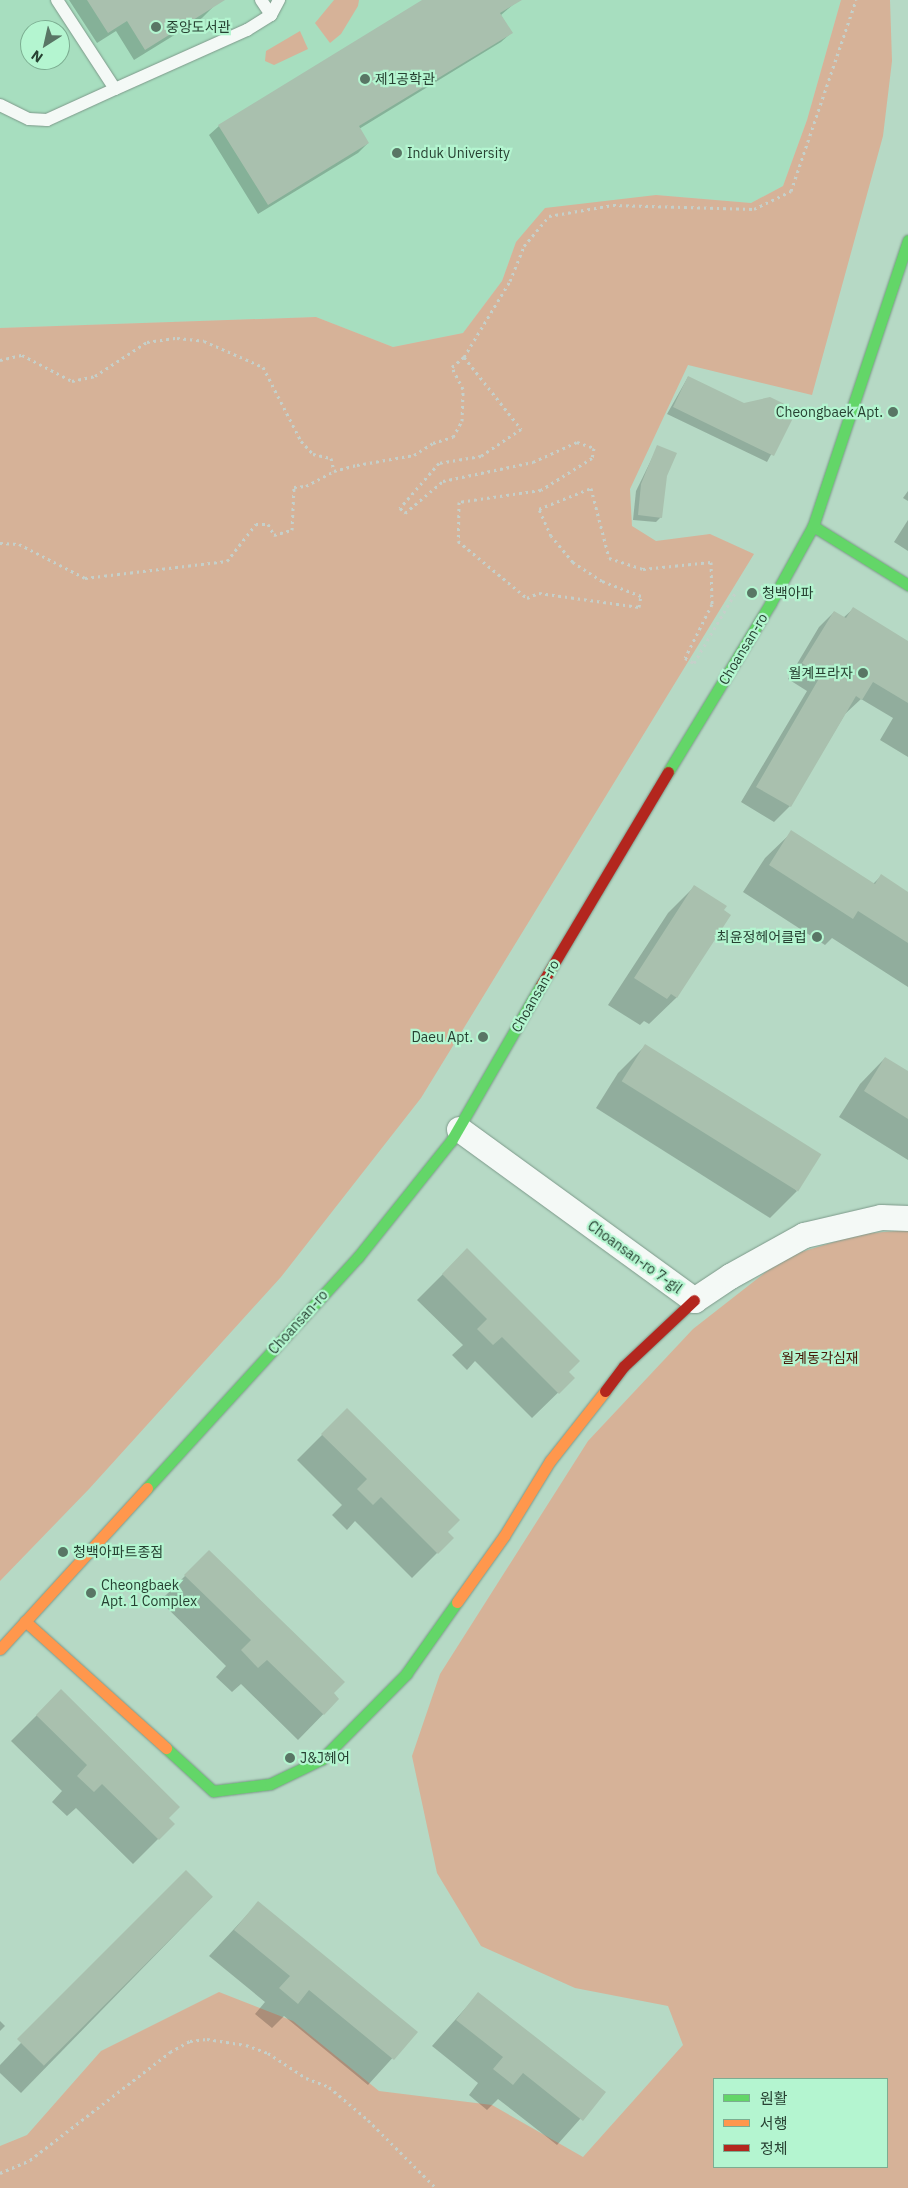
<!DOCTYPE html>
<html>
<head>
<meta charset="utf-8">
<style>
  body { margin:0 }
  #map { position:relative; width:908px; height:2188px; overflow:hidden; background:#b6d9c5; font-family:"IBM Plex Sans","Noto Sans KR",sans-serif }
  div>[style] { position:absolute }
  [style*='--x'] { left:calc(var(--x)*1px); top:calc(var(--y)*1px); width:calc(var(--w)*1px); rotate:calc(var(--a)*1deg) }
  .built>* { inset:0; background:#a7debf }
  .green>* { inset:0; background:#d6b298 }
  .shadow>* { inset:0; background:#0003 }
  .building>* { inset:0; background:#a9c0ae; transform-origin:0 0 }
  .path>* { height:3px; margin-top:-1.5px; transform-origin:0; background:repeating-linear-gradient(90deg,#c5d0ca 0 2.5px,transparent 0 6.5px) }
  .roads { filter:drop-shadow(0 0 1px #7d998a) drop-shadow(0 0 1px #7d998a) }
  .lane>* { height:12px; margin:-6px; padding:0 6px; transform-origin:6px; border-radius:6px; background:#f4f9f6 }
  .street>* { height:25px; margin:-12.5px; padding:0 12.5px; transform-origin:12.5px; border-radius:12.5px; background:#f4f9f6 }
  .fast>* { height:11px; margin:-5.5px; padding:0 5.5px; transform-origin:5.5px; border-radius:5.5px; background:#63d668 }
  .slow>* { height:11px; margin:-5.5px; padding:0 5.5px; transform-origin:5.5px; border-radius:5.5px; background:#ff974d }
  .jam>* { height:11px; margin:-5.5px; padding:0 5.5px; transform-origin:5.5px; border-radius:5.5px; background:#b3261e }
  .dots>* { width:14px; height:14px; translate:-50% -50%; box-sizing:border-box; border:2px solid #b4f5d0; border-radius:50% }
  span { translate:-50% -50%; white-space:nowrap; text-align:center; line-height:1.15; -webkit-text-stroke:4.5px #b4f5d0; paint-order:stroke }
  .poi-label { font-size:14px; color:#274132 }
  .left { translate:0 -50%; text-align:left }
  .right { translate:-100% -50%; text-align:right }
  .street-label { font-size:14px; color:#274132 }
  .park-label { font-size:14px; color:#481908 }
  .legend { position:absolute; left:713px; top:2078px; width:175px; height:90px; box-sizing:border-box; background:#b4f5d0; border:1px solid #7cad91; margin:0; padding:6px 9px; list-style:none; font-size:15px; color:#274132 }
  .legend li { display:flex; align-items:center; gap:10px; height:25px }
  .legend b { width:25px; border:1px solid #7cad91 }
  .north { position:absolute; left:20px; top:20px; width:50px; height:50px; box-sizing:border-box; background:#b4f5d0; border:1px solid #7cad91; border-radius:50%; rotate:215deg; font-size:14px; font-weight:700; line-height:20px; text-align:center; color:#274132 }
  .north::after { content:''; display:block; margin:auto; width:18px; height:22px; background:#597665; clip-path:polygon(50% 0,100% 100%,50% 72%,0 100%) }
</style>
</head>
<body>
<div id="map">
  <div class="built">
    <i style="clip-path:polygon(evenodd,0 0,841px 0,807px 120px,783px 186px,751px 203px,656px 195px,516px 242px,502px 281px,463px 333px,393px 347px,316px 317px,0 328px,0 0,30px 30px,60px 30px,60px 60px,30px 60px,30px 30px)"></i>
  </div>
  <div class="green">
    <i style="clip-path:polygon(334px 0,359px 0,358px 6px,341px 34px,330px 43px,315px 23px)"></i>
    <i style="clip-path:polygon(841px 0,890px 0,892px 61px,883px 136px,812px 395px,688px 365px,630px 489px,632px 526px,656px 541px,710px 534px,754px 554px,421px 1098px,281px 1277px,89px 1489px,0 1581px,0 328px,316px 317px,393px 347px,463px 333px,502px 281px,516px 242px,545px 208px,656px 195px,751px 203px,783px 186px,807px 120px)"></i>
    <i style="clip-path:polygon(300px 31px,308px 49px,274px 65px,265px 61px,266px 51px)"></i>
    <i style="clip-path:polygon(evenodd,908px 1230px,908px 2188px,0 2188px,0 2146px,27px 2135px,101px 2051px,219px 1992px,293px 2021px,379px 2091px,492px 2105px,583px 2157px,683px 2045px,668px 2006px,575px 1988px,481px 1946px,437px 1873px,412px 1756px,440px 1674px,588px 1441px,693px 1329px,785px 1257px,860px 1234px,908px 1230px,714px 2079px,887px 2079px,887px 2167px,714px 2167px,714px 2079px)"></i>
  </div>
  <div class="shadow">
    <i style="clip-path:polygon(69px 0,208px 0,213px 7px,202px 18px,134px 60px,116px 31px,97px 43px)"></i>
    <i style="clip-path:polygon(425px 0,514px 0,515px 3px,501px 15px,511px 33px,501px 42px,359px 129px,368px 143px,358px 153px,258px 214px,209px 135px,219px 126px)"></i>
    <i style="clip-path:polygon(688px 377px,743px 404px,795px 411px,767px 462px,667px 414px)"></i>
    <i style="clip-path:polygon(658px 446px,666px 476px,661px 517px,656px 522px,633px 520px,636px 491px)"></i>
    <i style="clip-path:polygon(908px 491px,908px 501px,903px 498px)"></i>
    <i style="clip-path:polygon(908px 520px,908px 551px,894px 542px)"></i>
    <i style="clip-path:polygon(853px 609px,908px 642px,908px 757px,880px 740px,893px 718px,861px 699px,845px 714px,790px 806px,774px 822px,741px 802px,807px 691px,788px 679px,819px 627px,834px 612px,843px 618px)"></i>
    <i style="clip-path:polygon(792px 832px,873px 884px,881px 876px,908px 893px,908px 987px,832px 938px,825px 945px,743px 892px,765px 858px)"></i>
    <i style="clip-path:polygon(695px 886px,729px 915px,676px 998px,649px 1024px,644px 1021px,640px 1025px,608px 1005px,668px 913px)"></i>
    <i style="clip-path:polygon(645px 1046px,797px 1191px,770px 1218px,596px 1108px,618px 1073px)"></i>
    <i style="clip-path:polygon(885px 1058px,908px 1073px,908px 1160px,839px 1117px,860px 1084px)"></i>
    <i style="clip-path:polygon(467px 1250px,573px 1378px,532px 1418px,475px 1361px,467px 1370px,452px 1355px,463px 1345px,417px 1300px)"></i>
    <i style="clip-path:polygon(347px 1410px,452px 1538px,412px 1578px,355px 1521px,347px 1530px,332px 1515px,342px 1505px,297px 1460px)"></i>
    <i style="clip-path:polygon(209px 1552px,338px 1699px,298px 1740px,241px 1684px,232px 1692px,216px 1677px,226px 1666px,160px 1601px)"></i>
    <i style="clip-path:polygon(61px 1691px,173px 1824px,133px 1864px,76px 1808px,67px 1816px,52px 1802px,62px 1791px,11px 1741px)"></i>
    <i style="clip-path:polygon(160px 1897px,212px 1897px,21px 2093px,0 2073px,0 2065px)"></i>
    <i style="clip-path:polygon(258px 1903px,416px 2032px,368px 2085px,284px 2016px,272px 2028px,255px 2014px,265px 2002px,209px 1956px)"></i>
    <i style="clip-path:polygon(478px 1994px,604px 2092px,557px 2145px,498px 2099px,487px 2110px,469px 2095px,478px 2083px,432px 2046px)"></i>
    <i style="clip-path:polygon(0 2021px,5px 2026px,0 2031px)"></i>
  </div>
  <div class="building">
    <i style="clip-path:polygon(87px 0,225px 0,145px 50px,127px 21px,108px 33px)"></i>
    <i style="clip-path:polygon(422px 0,522px 0,500px 13px,513px 33px,359px 126px,369px 143px,268px 205px,218px 125px)"></i>
    <i style="clip-path:polygon(688px 376px,744px 403px,770px 397px,797px 410px,774px 456px,673px 407px)"></i>
    <i style="clip-path:polygon(657px 445px,677px 453px,667px 476px,662px 518px,638px 515px,641px 484px)"></i>
    <i style="clip-path:polygon(853px 607px,908px 641px,908px 703px,873px 682px,862px 700px,856px 696px,791px 807px,756px 787px,821px 675px,802px 663px,834px 611px,846px 618px)"></i>
    <i style="clip-path:polygon(791px 830px,875px 884px,881px 874px,908px 892px,908px 943px,858px 911px,853px 919px,769px 865px)"></i>
    <i style="clip-path:polygon(694px 885px,727px 906px,724px 910px,731px 915px,677px 998px,671px 994px,667px 999px,634px 978px)"></i>
    <i style="left:645px;top:1044px;width:208px;height:44px;rotate:32deg"></i>
    <i style="clip-path:polygon(885px 1057px,908px 1071px,908px 1119px,864px 1091px)"></i>
    <i style="clip-path:polygon(467px 1248px,580px 1361px,569px 1372px,575px 1378px,559px 1394px,502px 1337px,493px 1345px,477px 1329px,487px 1319px,442px 1274px)"></i>
    <i style="clip-path:polygon(347px 1408px,460px 1520px,448px 1532px,454px 1538px,438px 1554px,381px 1497px,373px 1505px,357px 1489px,367px 1479px,321px 1434px)"></i>
    <i style="clip-path:polygon(209px 1550px,345px 1682px,334px 1693px,339px 1699px,324px 1715px,267px 1660px,258px 1668px,241px 1650px,251px 1640px,184px 1575px)"></i>
    <i style="clip-path:polygon(61px 1689px,180px 1807px,169px 1818px,175px 1824px,159px 1840px,102px 1784px,94px 1792px,77px 1776px,87px 1765px,36px 1715px)"></i>
    <i style="left:186px;top:1870px;width:38px;height:239px;rotate:45deg"></i>
    <i style="clip-path:polygon(258px 1901px,418px 2032px,394px 2060px,309px 1990px,298px 2004px,279px 1988px,290px 1976px,234px 1930px)"></i>
    <i style="clip-path:polygon(478px 1992px,606px 2092px,583px 2121px,523px 2073px,513px 2085px,493px 2069px,503px 2057px,456px 2020px)"></i>
  </div>
  <div class="path">
    <i style="--x:464;--y:357;--w:89;--a:-58.8"></i>
    <i style="--x:510;--y:281;--w:38;--a:-68"></i>
    <i style="--x:524;--y:246;--w:39;--a:-50"></i>
    <i style="--x:549;--y:216;--w:65;--a:-9.8"></i>
    <i style="--x:613;--y:205;--w:141;--a:1.6"></i>
    <i style="--x:754;--y:209;--w:41;--a:-25.9"></i>
    <i style="--x:791;--y:191;--w:202;--a:-71.2"></i>
    <i style="--x:0;--y:360;--w:23;--a:-13"></i>
    <i style="--x:22;--y:355;--w:56;--a:27.5"></i>
    <i style="--x:72;--y:381;--w:24;--a:-12"></i>
    <i style="--x:95;--y:376;--w:62;--a:-33.2"></i>
    <i style="--x:147;--y:342;--w:30;--a:-8"></i>
    <i style="--x:177;--y:338;--w:27;--a:6"></i>
    <i style="--x:204;--y:341;--w:64;--a:23.8"></i>
    <i style="--x:263;--y:367;--w:83;--a:62.8"></i>
    <i style="--x:301;--y:441;--w:18;--a:47"></i>
    <i style="--x:313;--y:454;--w:18;--a:13"></i>
    <i style="--x:331;--y:458;--w:13;--a:77"></i>
    <i style="--x:0;--y:543;--w:19;--a:3"></i>
    <i style="--x:19;--y:544;--w:74;--a:27.3"></i>
    <i style="--x:85;--y:578;--w:143;--a:-6.8"></i>
    <i style="--x:227;--y:561;--w:47;--a:-51.9"></i>
    <i style="--x:256;--y:524;--w:12;--a:0"></i>
    <i style="--x:268;--y:524;--w:13;--a:61"></i>
    <i style="--x:274;--y:535;--w:19;--a:-16"></i>
    <i style="--x:292;--y:530;--w:43;--a:-87.3"></i>
    <i style="--x:294;--y:487;--w:12;--a:-5"></i>
    <i style="--x:306;--y:486;--w:32;--a:-28"></i>
    <i style="--x:334;--y:471;--w:24;--a:-15"></i>
    <i style="--x:357;--y:465;--w:58;--a:-10"></i>
    <i style="--x:414;--y:455;--w:22;--a:-32"></i>
    <i style="--x:433;--y:443;--w:21;--a:-17"></i>
    <i style="--x:453;--y:437;--w:18;--a:-61"></i>
    <i style="--x:462;--y:421;--w:32;--a:-88"></i>
    <i style="--x:463;--y:389;--w:25;--a:-117"></i>
    <i style="--x:452;--y:367;--w:16;--a:-40"></i>
    <i style="--x:464;--y:357;--w:92;--a:51.6"></i>
    <i style="--x:521;--y:429;--w:48;--a:146"></i>
    <i style="--x:481;--y:456;--w:43;--a:170.5"></i>
    <i style="--x:439;--y:463;--w:60;--a:130.9"></i>
    <i style="--x:400;--y:508;--w:7;--a:45"></i>
    <i style="--x:405;--y:513;--w:50;--a:-40.1"></i>
    <i style="--x:443;--y:481;--w:92;--a:-11.9"></i>
    <i style="--x:533;--y:462;--w:48;--a:-24.4"></i>
    <i style="--x:577;--y:442;--w:18;--a:19"></i>
    <i style="--x:594;--y:448;--w:10;--a:101"></i>
    <i style="--x:592;--y:458;--w:60;--a:147.9"></i>
    <i style="--x:541;--y:490;--w:83;--a:171.7"></i>
    <i style="--x:459;--y:502;--w:39;--a:91"></i>
    <i style="--x:458;--y:541;--w:89;--a:39.6"></i>
    <i style="--x:527;--y:598;--w:13;--a:-23"></i>
    <i style="--x:539;--y:593;--w:101;--a:8"></i>
    <i style="--x:639;--y:607;--w:11;--a:-80"></i>
    <i style="--x:641;--y:596;--w:42;--a:-159"></i>
    <i style="--x:602;--y:581;--w:35;--a:-147"></i>
    <i style="--x:573;--y:562;--w:34;--a:-130"></i>
    <i style="--x:551;--y:536;--w:30;--a:-114"></i>
    <i style="--x:539;--y:509;--w:56;--a:-22"></i>
    <i style="--x:591;--y:488;--w:72;--a:75.6"></i>
    <i style="--x:609;--y:558;--w:36;--a:18"></i>
    <i style="--x:643;--y:569;--w:68;--a:-5.9"></i>
    <i style="--x:711;--y:562;--w:42;--a:88.6"></i>
    <i style="--x:712;--y:604;--w:60;--a:116.6"></i>
    <i style="--x:685;--y:658;--w:10;--a:29"></i>
    <i style="--x:694;--y:663;--w:85;--a:-59.5"></i>
    <i style="--x:0;--y:2173;--w:33;--a:-23"></i>
    <i style="--x:30;--y:2160;--w:177;--a:-37.6"></i>
    <i style="--x:170;--y:2052;--w:23;--a:-29"></i>
    <i style="--x:190;--y:2041;--w:17;--a:-7"></i>
    <i style="--x:207;--y:2039;--w:39;--a:9"></i>
    <i style="--x:246;--y:2045;--w:23;--a:20"></i>
    <i style="--x:268;--y:2053;--w:45;--a:33.3"></i>
    <i style="--x:306;--y:2078;--w:25;--a:21"></i>
    <i style="--x:329;--y:2087;--w:51;--a:40.2"></i>
    <i style="--x:368;--y:2120;--w:96;--a:45"></i>
  </div>
  <div class="roads">
    <div class="lane">
      <i style="--x:57;--y:0;--w:106;--a:56.9"></i>
      <i style="--x:115;--y:89;--w:145;--a:-24.1"></i>
      <i style="--x:247;--y:30;--w:28;--a:-32"></i>
      <i style="--x:271;--y:15;--w:17;--a:-62"></i>
      <i style="--x:261;--y:0;--w:18;--a:56"></i>
      <i style="--x:0;--y:105;--w:32;--a:26"></i>
      <i style="--x:29;--y:119;--w:18;--a:3"></i>
      <i style="--x:47;--y:120;--w:75;--a:-24.5"></i>
    </div>
    <div class="street">
      <i style="--x:459;--y:1129;--w:291;--a:36"></i>
      <i style="--x:694;--y:1300;--w:43;--a:-33.7"></i>
      <i style="--x:730;--y:1276;--w:85;--a:-29"></i>
      <i style="--x:804;--y:1235;--w:79;--a:-13.2"></i>
      <i style="--x:881;--y:1217;--w:27;--a:2"></i>
    </div>
    <div class="fast">
      <i style="--x:813;--y:526;--w:112;--a:31.8"></i>
      <i style="--x:668;--y:772;--w:197;--a:-58.7"></i>
      <i style="--x:770;--y:604;--w:89;--a:-61.1"></i>
      <i style="--x:813;--y:526;--w:301;--a:-71.6"></i>
      <i style="--x:147;--y:1488;--w:313;--a:-47.6"></i>
      <i style="--x:358;--y:1257;--w:149;--a:-51.3"></i>
      <i style="--x:451;--y:1141;--w:180;--a:-60"></i>
      <i style="--x:166;--y:1748;--w:64;--a:42.5"></i>
      <i style="--x:213;--y:1791;--w:57;--a:-7"></i>
      <i style="--x:270;--y:1784;--w:58;--a:-25.7"></i>
      <i style="--x:322;--y:1759;--w:120;--a:-45.3"></i>
      <i style="--x:406;--y:1674;--w:88;--a:-54.7"></i>
    </div>
    <div class="slow">
      <i style="--x:457;--y:1602;--w:81;--a:-54.5"></i>
      <i style="--x:504;--y:1536;--w:88;--a:-58.5"></i>
      <i style="--x:550;--y:1461;--w:89;--a:-51.8"></i>
      <i style="--x:25;--y:1621;--w:190;--a:42"></i>
      <i style="--x:0;--y:1649;--w:218;--a:-47.6"></i>
    </div>
    <div class="jam">
      <i style="--x:541;--y:985;--w:248;--a:-59.2"></i>
      <i style="--x:605;--y:1391;--w:31;--a:-53"></i>
      <i style="--x:624;--y:1366;--w:96;--a:-43.3"></i>
    </div>
  </div>
  <div class="dots">
    <i style="left:156px;top:27px;background:#597665"></i>
    <i style="left:365px;top:79px;background:#597665"></i>
    <i style="left:397px;top:153px;background:#597665"></i>
    <i style="left:893px;top:412px;background:#597665"></i>
    <i style="left:752px;top:593px;background:#597665"></i>
    <i style="left:863px;top:673px;background:#597665"></i>
    <i style="left:817px;top:937px;background:#597665"></i>
    <i style="left:483px;top:1037px;background:#597665"></i>
    <i style="left:63px;top:1552px;background:#597665"></i>
    <i style="left:91px;top:1593px;background:#597665"></i>
    <i style="left:290px;top:1758px;background:#597665"></i>
  </div>
  <div class="poi-label">
    <span class="left" style="left:166px;top:27px">중앙도서관</span>
    <span class="left" style="left:375px;top:79px">제1공학관</span>
    <span class="left" style="left:407px;top:153px">Induk University</span>
    <span class="right" style="left:883px;top:412px">Cheongbaek Apt.</span>
    <span class="left" style="left:762px;top:593px">청백아파</span>
    <span class="right" style="left:853px;top:673px">월계프라자</span>
    <span class="right" style="left:807px;top:937px">최윤정헤어클럽</span>
    <span class="right" style="left:473px;top:1037px">Daeu Apt.</span>
    <span class="left" style="left:73px;top:1552px">청백아파트종점</span>
    <span class="left" style="left:101px;top:1593px">Cheongbaek<br>Apt. 1 Complex</span>
    <span class="left" style="left:300px;top:1758px">J&amp;J헤어</span>
  </div>
  <div class="street-label">
    <span style="left:743px;top:649px;rotate:-59deg">Choansan-ro</span>
    <span style="left:535px;top:996px;rotate:-60deg">Choansan-ro</span>
    <span style="left:635px;top:1257px;rotate:36deg">Choansan-ro 7-gil</span>
    <span style="left:298px;top:1322px;rotate:-48deg">Choansan-ro</span>
  </div>
  <div class="park-label">
    <span style="left:820px;top:1358px">월계동각심재</span>
  </div>
  <ul class="legend">
  <li><b style="height:6px;background:#63d668"></b>원활</li>
  <li><b style="height:6px;background:#ff974d"></b>서행</li>
  <li><b style="height:6px;background:#b3261e"></b>정체</li>
  </ul>
  <div class="north">N</div>
</div>
</body>
</html>
